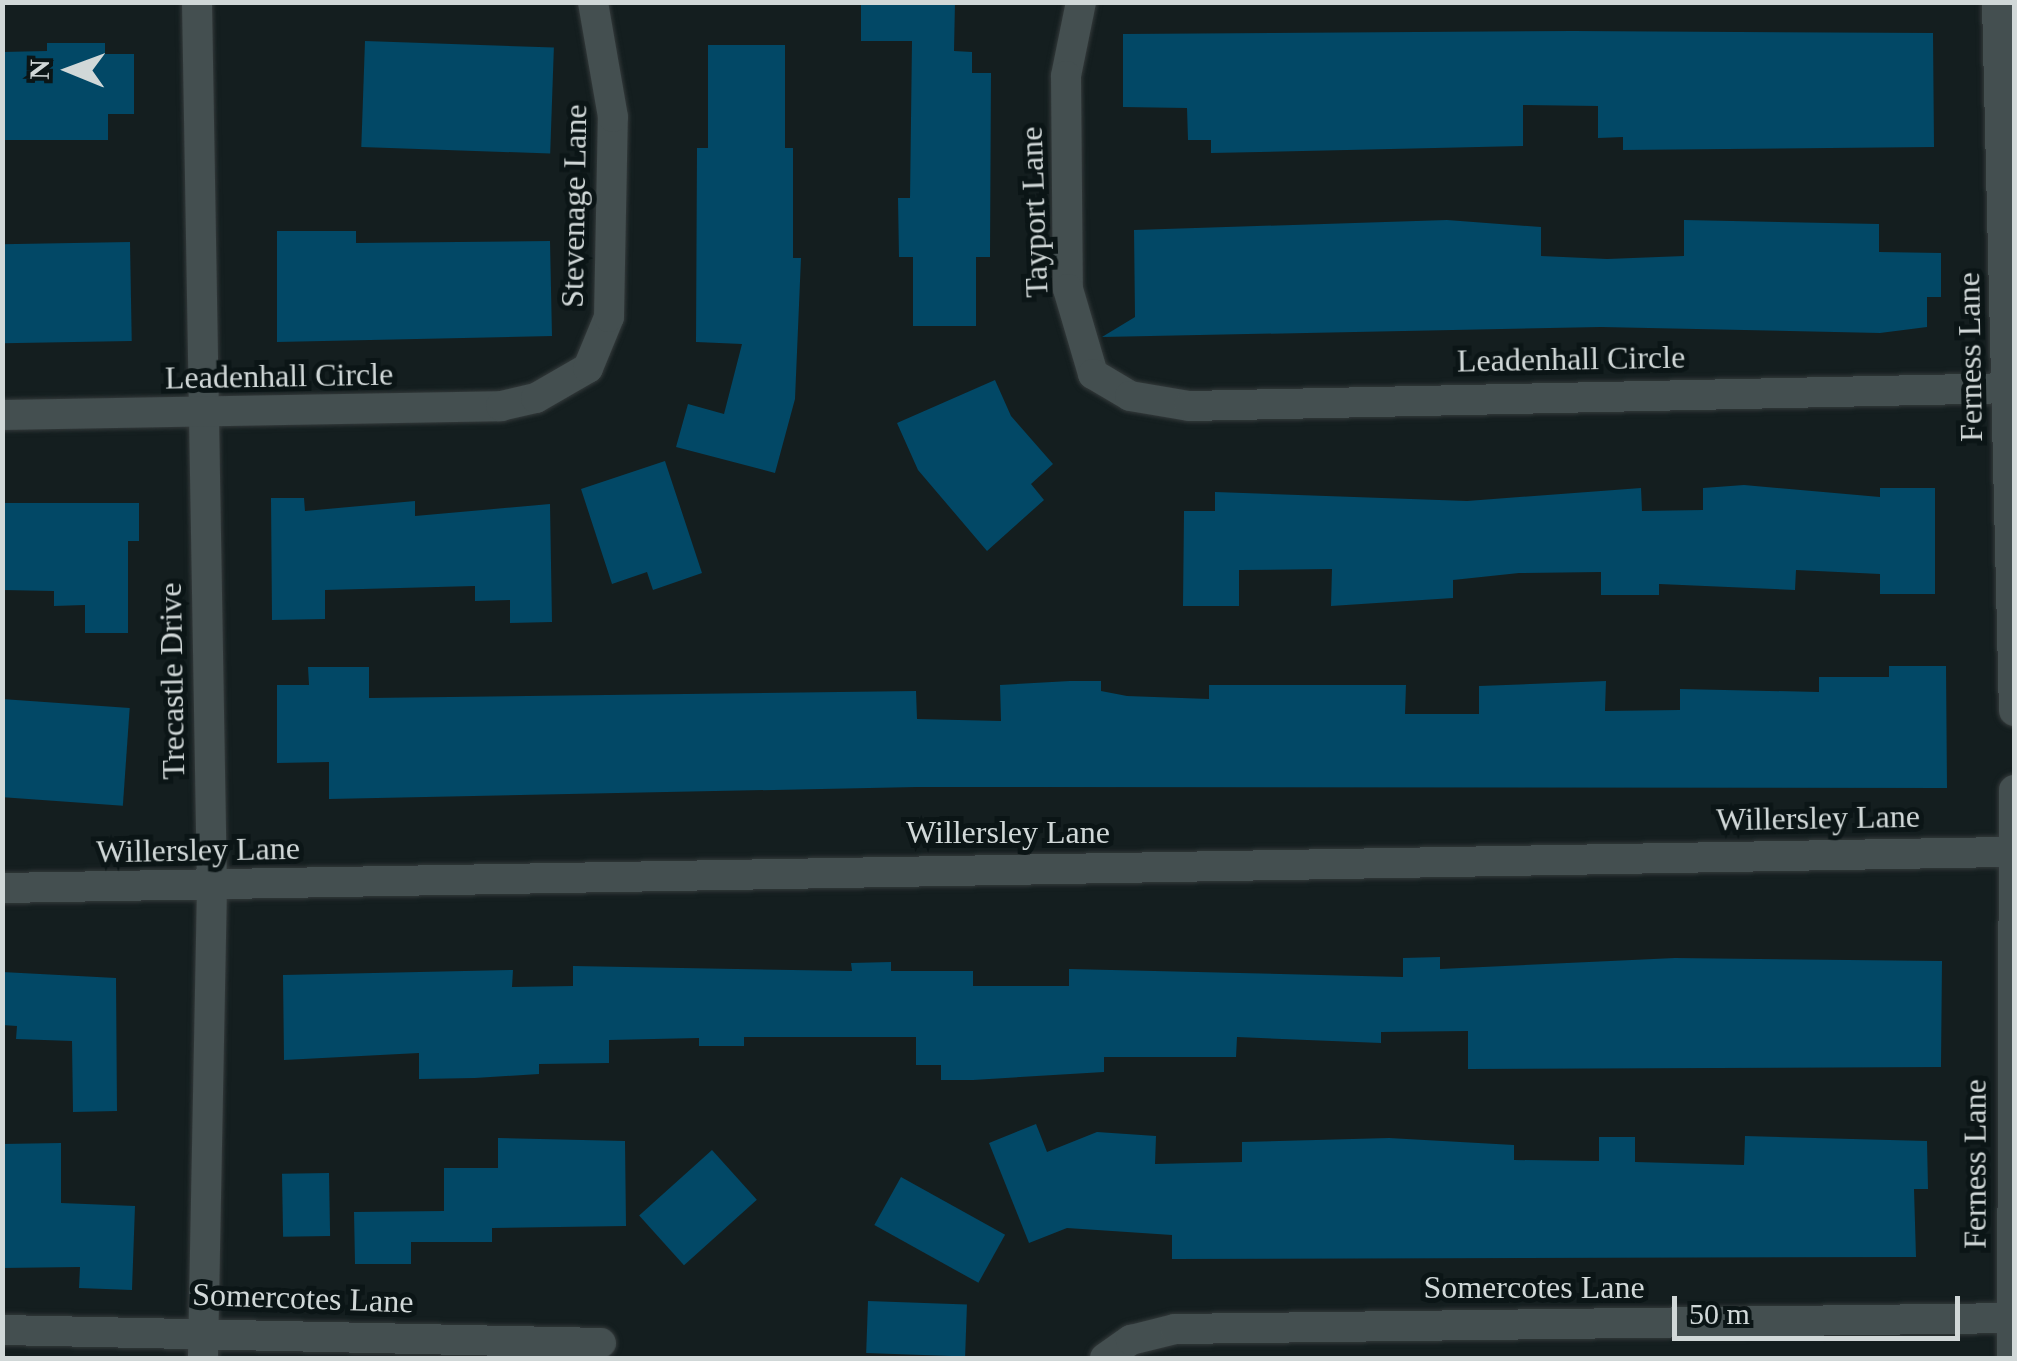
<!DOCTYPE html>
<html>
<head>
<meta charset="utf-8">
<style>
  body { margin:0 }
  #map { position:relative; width:2017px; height:1361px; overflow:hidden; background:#141e1f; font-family:Georgia,serif }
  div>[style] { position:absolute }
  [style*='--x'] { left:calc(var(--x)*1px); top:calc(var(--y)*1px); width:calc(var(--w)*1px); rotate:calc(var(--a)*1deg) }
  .building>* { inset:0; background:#024866; transform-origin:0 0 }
  .roads { filter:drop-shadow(0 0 2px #343a3b) drop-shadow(0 0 2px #343a3b) }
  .street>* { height:30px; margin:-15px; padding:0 15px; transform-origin:15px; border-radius:15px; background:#444f50 }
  span { translate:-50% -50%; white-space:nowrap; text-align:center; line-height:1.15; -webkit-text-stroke:10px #0b1516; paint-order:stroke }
  .street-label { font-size:32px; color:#d1d8d8 }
  .frame { position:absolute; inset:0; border:5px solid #d1d8d8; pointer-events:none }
  .north { position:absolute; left:20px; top:20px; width:100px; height:100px; -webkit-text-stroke:8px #0b1516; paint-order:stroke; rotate:271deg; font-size:28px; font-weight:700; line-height:40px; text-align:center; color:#d1d8d8 }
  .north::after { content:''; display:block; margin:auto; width:35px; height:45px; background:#d1d8d8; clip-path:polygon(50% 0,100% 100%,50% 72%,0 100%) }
  .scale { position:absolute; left:1672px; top:1296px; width:288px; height:45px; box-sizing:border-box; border:5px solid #d1d8d8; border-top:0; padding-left:12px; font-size:30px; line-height:35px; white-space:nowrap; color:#d1d8d8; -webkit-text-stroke:8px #0b1516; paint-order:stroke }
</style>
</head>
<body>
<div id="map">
  <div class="building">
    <i style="clip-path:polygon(861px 2px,955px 2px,954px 51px,972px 52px,972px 73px,991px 73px,990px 257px,976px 257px,976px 326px,913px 326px,913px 257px,899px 257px,898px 198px,910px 198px,912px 41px,861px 41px)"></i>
    <i style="clip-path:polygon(1573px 31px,1933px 33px,1934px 147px,1623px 150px,1623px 137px,1598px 138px,1598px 106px,1523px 105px,1523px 146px,1211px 153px,1211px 140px,1188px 140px,1187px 108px,1123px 107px,1123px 34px)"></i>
    <i style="left:365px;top:41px;width:189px;height:106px;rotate:2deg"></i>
    <i style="clip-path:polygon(47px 43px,105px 43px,105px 54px,134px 54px,134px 114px,108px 114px,108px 140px,2px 140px,2px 52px,47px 51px)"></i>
    <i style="clip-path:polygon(708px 45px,785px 45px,785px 148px,793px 148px,793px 258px,801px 258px,795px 399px,775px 473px,676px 447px,688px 404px,724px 414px,742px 344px,696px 342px,697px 148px,708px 148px)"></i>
    <i style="clip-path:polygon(1447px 220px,1541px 227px,1541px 256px,1607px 259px,1684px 256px,1684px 220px,1879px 224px,1879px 252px,1941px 253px,1941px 297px,1927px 297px,1927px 327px,1880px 333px,1601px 327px,1102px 337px,1135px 317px,1134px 230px)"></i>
    <i style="clip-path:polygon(277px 231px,356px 231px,356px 243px,550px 241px,552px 336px,277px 342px)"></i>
    <i style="left:130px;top:242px;width:99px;height:128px;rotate:89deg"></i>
    <i style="clip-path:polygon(995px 380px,1011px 416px,1053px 464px,1031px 484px,1044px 500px,987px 551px,918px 470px,897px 423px)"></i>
    <i style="clip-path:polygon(665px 461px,702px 573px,653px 590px,647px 572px,612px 584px,581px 489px)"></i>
    <i style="clip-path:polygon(1744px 485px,1880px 497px,1880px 488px,1935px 488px,1935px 594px,1880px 594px,1880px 574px,1796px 570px,1795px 590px,1659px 584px,1659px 595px,1601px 595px,1601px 572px,1519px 573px,1453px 580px,1453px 598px,1331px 606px,1332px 569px,1239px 570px,1239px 606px,1183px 606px,1184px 511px,1215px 511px,1215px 492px,1467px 501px,1641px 488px,1642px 511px,1703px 510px,1703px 488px)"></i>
    <i style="clip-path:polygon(271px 498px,304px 498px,305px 511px,415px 501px,415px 516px,550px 504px,552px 622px,510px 623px,510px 600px,475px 601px,475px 586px,325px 590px,325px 619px,272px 620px)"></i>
    <i style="clip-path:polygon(2px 503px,139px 503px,139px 541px,128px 541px,128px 633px,85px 633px,85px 605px,54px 606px,54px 591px,2px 590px)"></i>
    <i style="clip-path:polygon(1889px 666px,1946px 666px,1947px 788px,917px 787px,329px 799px,329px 762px,277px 763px,277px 685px,309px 685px,308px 667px,369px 667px,369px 698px,916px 691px,917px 719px,1001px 721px,1000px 685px,1070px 681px,1101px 681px,1101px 691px,1127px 696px,1209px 699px,1209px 685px,1406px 685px,1405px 714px,1479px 714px,1479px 686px,1606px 681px,1605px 711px,1680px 710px,1680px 689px,1819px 692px,1819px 677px,1889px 677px)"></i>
    <i style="left:2px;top:699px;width:128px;height:98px;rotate:4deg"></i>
    <i style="clip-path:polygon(1440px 957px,1440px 969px,1675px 958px,1942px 961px,1941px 1067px,1468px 1069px,1468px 1031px,1381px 1032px,1381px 1043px,1237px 1037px,1236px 1057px,1104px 1057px,1104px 1072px,973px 1080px,941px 1080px,941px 1065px,916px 1065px,916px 1037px,744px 1037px,744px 1046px,699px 1046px,699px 1038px,609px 1040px,609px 1063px,539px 1064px,539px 1074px,475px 1078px,419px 1079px,419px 1053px,284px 1060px,283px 975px,513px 970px,512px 987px,573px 986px,573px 966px,852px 971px,851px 963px,891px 962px,891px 971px,973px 971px,973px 986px,1069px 986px,1069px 969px,1403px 977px,1403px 958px)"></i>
    <i style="clip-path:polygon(2px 972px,116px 978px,117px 1111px,73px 1112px,72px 1041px,16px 1039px,17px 1026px,2px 1025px)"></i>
    <i style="clip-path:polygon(1036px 1124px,1047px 1152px,1097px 1132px,1156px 1136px,1155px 1164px,1242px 1162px,1242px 1142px,1389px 1138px,1514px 1145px,1514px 1160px,1599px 1161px,1599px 1137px,1635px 1137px,1635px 1162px,1744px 1165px,1745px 1136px,1927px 1141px,1928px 1189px,1914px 1189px,1916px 1257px,1172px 1259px,1172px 1235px,1067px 1228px,1029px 1243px,989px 1143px)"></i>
    <i style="clip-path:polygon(498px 1138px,625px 1141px,626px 1226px,492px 1228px,492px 1242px,411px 1242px,411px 1264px,355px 1264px,354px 1212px,444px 1211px,444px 1168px,498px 1168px)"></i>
    <i style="clip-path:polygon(61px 1143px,61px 1203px,135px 1206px,132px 1290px,79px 1288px,80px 1267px,2px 1268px,2px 1144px)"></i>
    <i style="left:712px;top:1150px;width:67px;height:98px;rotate:48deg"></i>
    <i style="left:329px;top:1173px;width:63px;height:47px;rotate:89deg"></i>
    <i style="left:901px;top:1177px;width:119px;height:55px;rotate:29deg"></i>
    <i style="left:868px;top:1301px;width:99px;height:52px;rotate:2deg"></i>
  </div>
  <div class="roads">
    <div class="street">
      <i style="--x:197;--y:2;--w:884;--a:89.03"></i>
      <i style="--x:212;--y:886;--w:472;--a:91.1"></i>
      <i style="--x:1081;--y:2;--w:76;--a:101.5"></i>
      <i style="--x:1066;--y:76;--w:213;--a:89.5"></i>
      <i style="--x:1068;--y:289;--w:89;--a:73.6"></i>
      <i style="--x:1093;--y:374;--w:43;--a:30.7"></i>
      <i style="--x:1130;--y:396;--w:60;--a:9.6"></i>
      <i style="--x:1189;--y:406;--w:825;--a:-1.25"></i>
      <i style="--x:1997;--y:2;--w:709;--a:88.63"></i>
      <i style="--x:2;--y:415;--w:499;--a:-1"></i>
      <i style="--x:501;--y:406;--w:36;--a:-13"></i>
      <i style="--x:536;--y:398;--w:60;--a:-30"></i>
      <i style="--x:588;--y:368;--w:55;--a:-67.6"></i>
      <i style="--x:609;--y:317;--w:200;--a:-88.9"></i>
      <i style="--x:613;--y:117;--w:117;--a:-99.9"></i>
      <i style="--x:2;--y:888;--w:2012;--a:-1.03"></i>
      <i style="--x:2;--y:1330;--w:599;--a:1.24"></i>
      <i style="--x:1105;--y:1358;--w:32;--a:-35"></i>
      <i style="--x:1131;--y:1340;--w:45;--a:-14"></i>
      <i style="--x:1175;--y:1329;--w:839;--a:-0.75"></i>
      <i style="--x:2012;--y:1358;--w:568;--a:-89.8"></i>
    </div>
  </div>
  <div class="street-label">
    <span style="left:574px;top:206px;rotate:-89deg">Stevenage Lane</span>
    <span style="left:1034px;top:212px;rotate:-92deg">Tayport Lane</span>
    <span style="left:1970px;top:357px;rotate:-91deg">Ferness Lane</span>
    <span style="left:1571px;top:359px;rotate:-1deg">Leadenhall Circle</span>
    <span style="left:279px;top:376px;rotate:-1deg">Leadenhall Circle</span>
    <span style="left:172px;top:681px;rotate:-91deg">Trecastle Drive</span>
    <span style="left:1818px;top:818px;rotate:-1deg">Willersley Lane</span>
    <span style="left:1008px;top:832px">Willersley Lane</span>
    <span style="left:198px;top:850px;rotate:-1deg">Willersley Lane</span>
    <span style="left:1975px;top:1164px;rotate:-90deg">Ferness Lane</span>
    <span style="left:1534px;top:1287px">Somercotes Lane</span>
    <span style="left:303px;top:1298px;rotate:2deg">Somercotes Lane</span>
  </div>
  <div class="frame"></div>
  <div class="north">N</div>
  <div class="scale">50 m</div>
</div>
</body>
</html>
